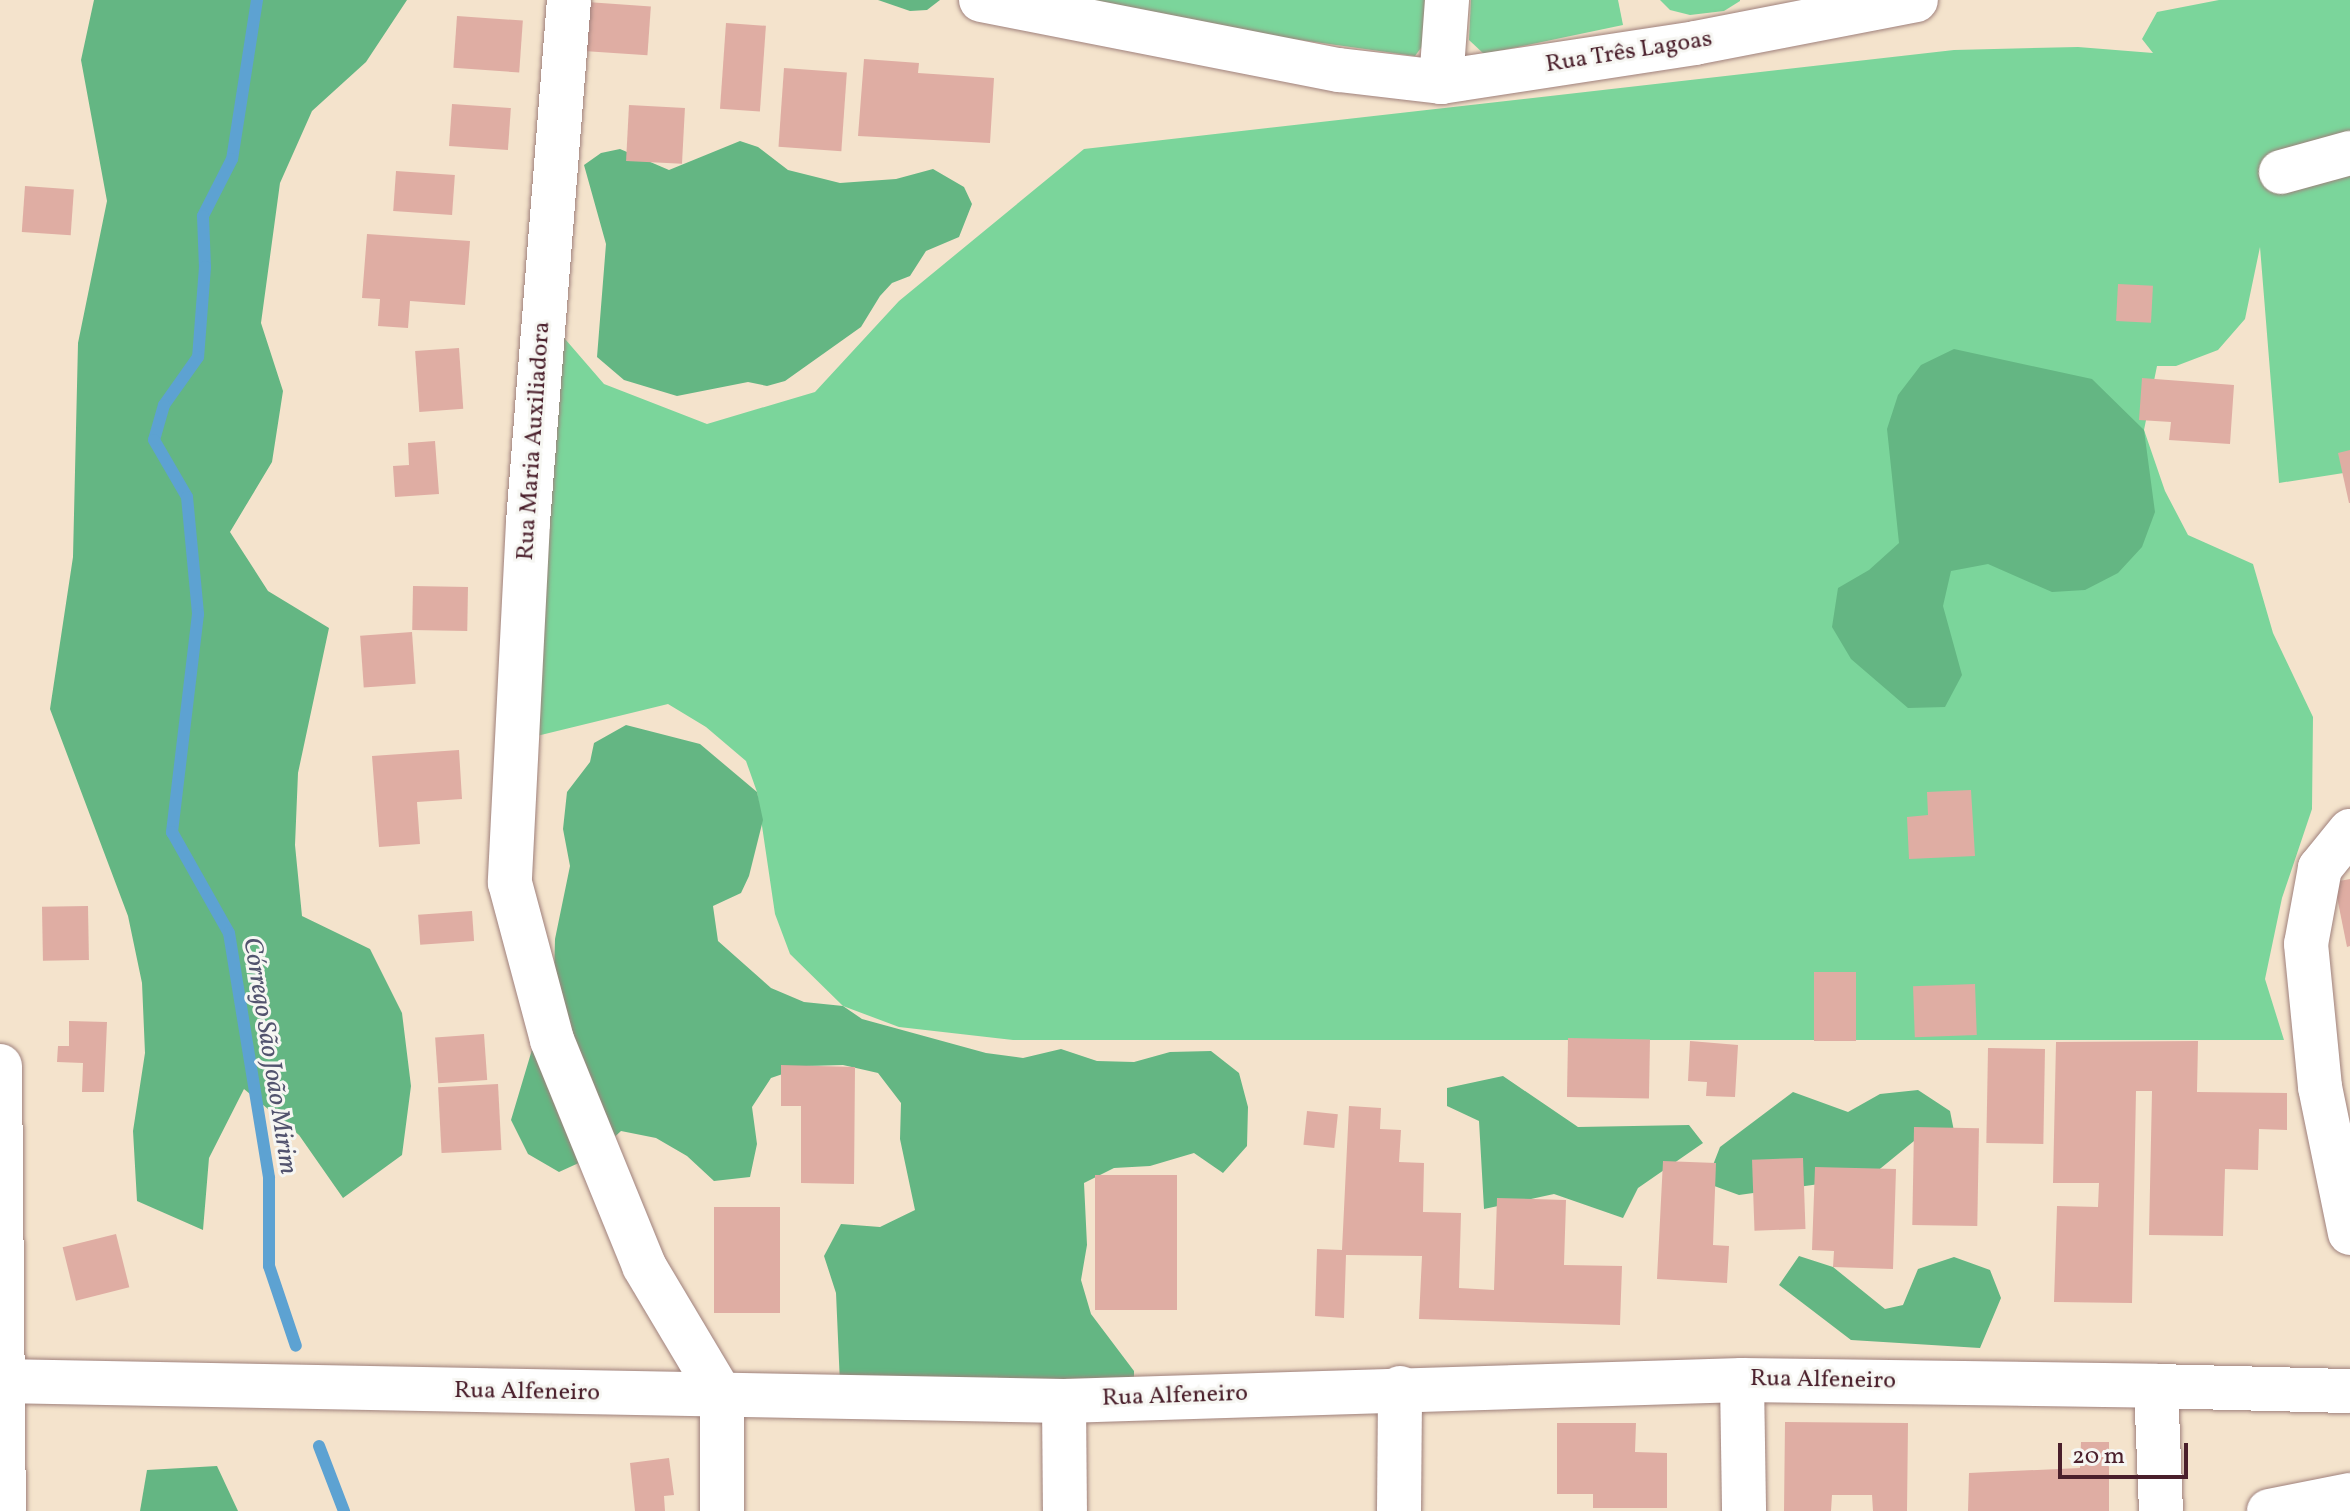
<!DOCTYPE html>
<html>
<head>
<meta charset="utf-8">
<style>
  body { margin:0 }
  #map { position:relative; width:2350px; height:1511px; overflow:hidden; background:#f4e3cc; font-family:Vollkorn,serif }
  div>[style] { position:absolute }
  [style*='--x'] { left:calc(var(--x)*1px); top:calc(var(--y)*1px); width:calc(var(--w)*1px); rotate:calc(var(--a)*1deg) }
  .green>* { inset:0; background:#7bd59b }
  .forest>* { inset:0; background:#64b683 }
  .stream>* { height:12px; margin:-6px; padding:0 6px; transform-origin:6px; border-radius:6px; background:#5da2d2 }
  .building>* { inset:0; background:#dfada3; transform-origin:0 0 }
  .roads { filter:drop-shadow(0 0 2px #9f817c) drop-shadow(0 0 2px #9f817c) }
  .street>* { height:44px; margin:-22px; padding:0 22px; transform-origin:22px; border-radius:22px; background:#fff }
  .secondary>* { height:44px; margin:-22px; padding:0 22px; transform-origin:22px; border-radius:22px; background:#fff }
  span { translate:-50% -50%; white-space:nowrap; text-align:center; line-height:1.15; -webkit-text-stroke:6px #f6f6f2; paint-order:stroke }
  .street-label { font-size:24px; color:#4a1f2b }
  .water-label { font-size:26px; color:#52536e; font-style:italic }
  .scale { position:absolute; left:2058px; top:1443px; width:130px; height:36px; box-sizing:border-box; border:4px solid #4a1f2b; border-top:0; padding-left:10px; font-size:24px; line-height:28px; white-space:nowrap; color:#4a1f2b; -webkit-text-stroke:6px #f6f6f2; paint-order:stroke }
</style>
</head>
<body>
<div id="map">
  <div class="green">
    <i style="clip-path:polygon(1092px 0,1429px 0,1426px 41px,1415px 56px,1080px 9px)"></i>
    <i style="clip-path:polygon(1471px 0,1618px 0,1623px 25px,1484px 54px,1469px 40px)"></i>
    <i style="clip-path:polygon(1660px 0,1740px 0,1740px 1px,1724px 11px,1690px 15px,1670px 10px)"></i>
    <i style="clip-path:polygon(2219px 0,2350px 0,2350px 472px,2279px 483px,2260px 247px,2245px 319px,2218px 350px,2176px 366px,2157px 366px,2144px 430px,2165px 491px,2188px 535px,2253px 564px,2273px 633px,2313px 717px,2312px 809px,2282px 898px,2265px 979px,2284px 1040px,1013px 1040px,899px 1027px,843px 1006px,790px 954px,775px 914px,757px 792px,746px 761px,706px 727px,668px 704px,508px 743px,559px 332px,604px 384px,707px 424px,815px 392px,899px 301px,1084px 149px,1954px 50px,2078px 47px,2153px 53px,2142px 39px,2157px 12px)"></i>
  </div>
  <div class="forest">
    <i style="clip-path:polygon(94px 0,407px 0,366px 62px,312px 111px,280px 183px,261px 323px,283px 391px,272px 462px,230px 532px,268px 591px,329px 628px,298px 773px,295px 845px,302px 916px,370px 949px,402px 1013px,411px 1086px,402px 1155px,343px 1198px,299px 1135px,244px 1089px,209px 1158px,203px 1230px,137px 1201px,133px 1131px,145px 1053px,142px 983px,128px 916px,50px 709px,73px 557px,78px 343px,107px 201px,81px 60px)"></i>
    <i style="clip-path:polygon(878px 0,940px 0,927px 10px,910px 11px)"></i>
    <i style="clip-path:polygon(740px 141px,758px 147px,788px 170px,840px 183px,896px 179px,933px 169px,964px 187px,972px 204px,959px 237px,926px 251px,910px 276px,892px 283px,880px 296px,861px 327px,785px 381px,767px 386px,748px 382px,677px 396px,624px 380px,597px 357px,606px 244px,584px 165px,601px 153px,620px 149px,669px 170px)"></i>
    <i style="clip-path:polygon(1954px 349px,2092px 379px,2144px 430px,2155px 512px,2142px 547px,2118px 573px,2085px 590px,2052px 592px,1988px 564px,1951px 571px,1943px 606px,1962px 675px,1945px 707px,1908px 708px,1851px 659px,1832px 627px,1838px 588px,1869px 570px,1899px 543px,1887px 429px,1898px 395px,1921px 365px)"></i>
    <i style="clip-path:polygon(626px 725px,700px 744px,757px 792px,763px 820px,749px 876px,741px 893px,713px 906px,718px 941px,771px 988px,804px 1002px,843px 1006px,862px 1019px,986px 1053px,1023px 1058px,1061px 1049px,1097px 1061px,1134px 1062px,1170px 1052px,1211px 1051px,1239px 1073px,1248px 1107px,1247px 1146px,1223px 1173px,1194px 1153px,1150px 1166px,1114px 1168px,1084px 1183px,1087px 1245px,1081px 1280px,1091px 1314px,1134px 1371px,1134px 1406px,841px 1407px,836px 1293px,824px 1256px,841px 1224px,880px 1227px,915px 1210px,900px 1139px,901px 1103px,878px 1073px,843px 1065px,806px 1066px,771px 1078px,752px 1107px,757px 1144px,750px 1177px,714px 1181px,687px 1156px,656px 1138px,621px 1131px,594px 1156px,559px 1172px,528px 1154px,511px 1120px,554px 976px,555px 939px,570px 866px,563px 829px,567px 792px,590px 762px,594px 743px)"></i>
    <i style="clip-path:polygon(1503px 1076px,1578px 1127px,1689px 1125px,1703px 1143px,1638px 1188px,1623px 1218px,1554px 1194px,1484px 1209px,1479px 1121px,1447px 1106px,1447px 1088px)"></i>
    <i style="clip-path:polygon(1918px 1090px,1950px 1111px,1954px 1131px,1914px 1141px,1870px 1177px,1739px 1195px,1706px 1183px,1720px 1147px,1793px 1092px,1848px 1112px,1880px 1094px)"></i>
    <i style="clip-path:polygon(1799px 1256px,1833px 1267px,1885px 1309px,1903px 1305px,1918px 1269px,1954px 1257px,1990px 1270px,2001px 1298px,1980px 1348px,1851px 1340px,1779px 1285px)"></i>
    <i style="clip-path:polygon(217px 1466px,238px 1511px,140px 1511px,147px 1470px)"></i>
  </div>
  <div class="stream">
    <i style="--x:257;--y:0;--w:161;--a:98.9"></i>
    <i style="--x:232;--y:159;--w:64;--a:117"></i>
    <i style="--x:203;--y:216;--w:51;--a:87.8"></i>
    <i style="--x:205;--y:267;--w:90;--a:94.4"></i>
    <i style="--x:198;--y:357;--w:59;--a:125.3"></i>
    <i style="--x:164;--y:405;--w:36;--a:106"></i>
    <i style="--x:154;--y:440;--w:66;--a:59.9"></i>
    <i style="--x:187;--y:497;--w:118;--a:84.6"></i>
    <i style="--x:198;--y:614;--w:220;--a:96.8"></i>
    <i style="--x:172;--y:832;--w:116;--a:60.6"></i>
    <i style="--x:229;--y:933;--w:248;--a:80.7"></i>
    <i style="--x:269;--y:1178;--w:88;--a:90"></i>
    <i style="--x:269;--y:1266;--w:84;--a:71.4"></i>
    <i style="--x:319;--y:1446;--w:70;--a:69"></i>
  </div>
  <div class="building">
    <i style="left:587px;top:2px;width:64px;height:49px;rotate:4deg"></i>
    <i style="left:457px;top:16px;width:66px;height:52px;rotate:4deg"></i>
    <i style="left:726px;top:23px;width:40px;height:86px;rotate:4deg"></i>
    <i style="clip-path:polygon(864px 59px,919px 63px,918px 73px,994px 78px,990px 143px,858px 136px)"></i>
    <i style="left:784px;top:68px;width:63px;height:79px;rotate:4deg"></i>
    <i style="left:452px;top:104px;width:59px;height:42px;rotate:4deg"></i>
    <i style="left:629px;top:105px;width:56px;height:56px;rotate:3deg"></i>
    <i style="left:396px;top:171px;width:59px;height:40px;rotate:4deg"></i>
    <i style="left:25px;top:186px;width:49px;height:46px;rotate:4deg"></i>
    <i style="clip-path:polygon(367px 234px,470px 241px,465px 305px,410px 301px,408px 328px,378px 326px,380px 299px,362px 298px)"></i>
    <i style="left:2118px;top:284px;width:35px;height:37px;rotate:3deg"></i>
    <i style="left:459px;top:348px;width:61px;height:44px;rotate:86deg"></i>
    <i style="clip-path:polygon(2142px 378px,2234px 385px,2230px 444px,2169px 440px,2171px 422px,2139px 420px)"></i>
    <i style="clip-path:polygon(435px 441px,439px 494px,395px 497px,393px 466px,409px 465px,408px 443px)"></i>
    <i style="clip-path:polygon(2350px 450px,2350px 503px,2349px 503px,2338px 453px)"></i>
    <i style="left:413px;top:586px;width:55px;height:44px;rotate:1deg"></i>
    <i style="left:412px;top:632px;width:52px;height:52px;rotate:86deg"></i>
    <i style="clip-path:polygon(459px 750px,462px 799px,417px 802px,420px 844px,379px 847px,372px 756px)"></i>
    <i style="clip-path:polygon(1971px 790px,1975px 856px,1909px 859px,1907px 817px,1928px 815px,1927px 792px)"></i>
    <i style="clip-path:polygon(2350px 879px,2350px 946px,2347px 947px,2334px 882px)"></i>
    <i style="left:88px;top:906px;width:54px;height:46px;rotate:89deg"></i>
    <i style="left:472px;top:911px;width:30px;height:54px;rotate:86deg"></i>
    <i style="left:1814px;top:972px;width:42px;height:69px"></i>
    <i style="left:1975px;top:984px;width:51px;height:62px;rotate:88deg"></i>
    <i style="clip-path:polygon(69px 1021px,107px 1022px,104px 1092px,82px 1092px,83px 1063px,57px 1062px,58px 1046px,69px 1046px)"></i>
    <i style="left:484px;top:1034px;width:46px;height:49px;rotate:86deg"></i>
    <i style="left:1568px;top:1038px;width:82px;height:59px;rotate:1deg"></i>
    <i style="clip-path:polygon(1690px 1041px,1738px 1045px,1735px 1097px,1706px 1096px,1707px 1082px,1688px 1081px)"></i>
    <i style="clip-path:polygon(2198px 1041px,2197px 1092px,2287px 1093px,2287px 1130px,2259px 1129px,2258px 1170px,2225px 1169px,2223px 1236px,2149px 1235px,2152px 1091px,2136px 1091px,2132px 1303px,2054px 1302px,2057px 1206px,2098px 1207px,2099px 1183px,2053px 1183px,2056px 1042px)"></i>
    <i style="left:1988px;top:1048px;width:57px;height:95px;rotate:1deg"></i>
    <i style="clip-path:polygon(781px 1065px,855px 1067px,854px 1184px,801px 1183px,801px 1106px,781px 1106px)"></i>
    <i style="left:498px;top:1084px;width:66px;height:60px;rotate:87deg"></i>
    <i style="clip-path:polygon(1349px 1106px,1381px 1108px,1380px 1129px,1401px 1130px,1399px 1162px,1424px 1163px,1423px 1212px,1461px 1213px,1459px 1288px,1494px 1290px,1497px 1198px,1566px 1200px,1564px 1265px,1622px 1266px,1620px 1325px,1419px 1319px,1422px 1256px,1346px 1255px,1344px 1318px,1315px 1316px,1317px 1249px,1342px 1250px)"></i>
    <i style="left:1307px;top:1111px;width:31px;height:34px;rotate:6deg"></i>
    <i style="left:1914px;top:1127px;width:65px;height:98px;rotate:1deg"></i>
    <i style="left:1803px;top:1158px;width:71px;height:51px;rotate:88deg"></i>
    <i style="clip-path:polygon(1663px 1161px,1716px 1163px,1713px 1245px,1729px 1246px,1727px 1283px,1657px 1279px)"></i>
    <i style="clip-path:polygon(1815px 1167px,1896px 1169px,1893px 1269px,1833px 1267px,1834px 1251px,1812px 1250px)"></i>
    <i style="left:1095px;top:1175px;width:82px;height:135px"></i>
    <i style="left:714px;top:1207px;width:66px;height:106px"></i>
    <i style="left:116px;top:1234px;width:55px;height:55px;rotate:76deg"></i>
    <i style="clip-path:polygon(1785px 1422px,1908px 1423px,1907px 1511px,1873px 1511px,1872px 1495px,1832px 1495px,1831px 1511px,1784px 1511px)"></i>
    <i style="clip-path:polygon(1557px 1423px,1636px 1423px,1635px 1452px,1667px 1453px,1667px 1508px,1593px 1508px,1593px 1494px,1557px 1494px)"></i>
    <i style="clip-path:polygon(2081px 1442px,2109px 1442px,2109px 1511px,1968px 1511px,1969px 1473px,2080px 1468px)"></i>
    <i style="clip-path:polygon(669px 1458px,674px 1495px,664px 1496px,665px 1511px,635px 1511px,630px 1463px)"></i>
  </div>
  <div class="roads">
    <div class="street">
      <i style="--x:569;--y:0;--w:524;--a:94.49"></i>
      <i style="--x:528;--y:522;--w:361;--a:92.9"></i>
      <i style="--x:510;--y:883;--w:163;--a:75"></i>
      <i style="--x:552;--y:1040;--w:244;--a:67.8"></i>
      <i style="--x:644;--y:1266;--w:152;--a:59.2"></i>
      <i style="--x:981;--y:0;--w:365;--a:11.1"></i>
      <i style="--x:1339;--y:70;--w:103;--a:6.7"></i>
      <i style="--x:1441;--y:82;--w:257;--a:-8.7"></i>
      <i style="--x:1695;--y:43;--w:225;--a:-11"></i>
      <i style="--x:1441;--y:82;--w:82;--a:-85.8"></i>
      <i style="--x:2281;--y:172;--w:72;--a:-15.4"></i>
      <i style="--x:2350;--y:831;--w:48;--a:129"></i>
      <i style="--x:2320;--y:868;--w:77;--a:100.4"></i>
      <i style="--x:2306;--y:944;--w:144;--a:84.4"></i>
      <i style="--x:2320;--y:1087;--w:149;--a:78.4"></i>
      <i style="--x:0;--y:1066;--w:445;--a:89.5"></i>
      <i style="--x:1742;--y:1380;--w:131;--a:89.1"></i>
      <i style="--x:0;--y:1381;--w:1064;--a:1.08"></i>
      <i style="--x:1064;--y:1401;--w:678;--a:-1.77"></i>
      <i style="--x:1742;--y:1380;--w:414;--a:0.8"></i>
      <i style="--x:1064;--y:1401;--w:110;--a:89.5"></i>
      <i style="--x:722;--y:1511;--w:114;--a:-90"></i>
      <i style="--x:1399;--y:1511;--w:123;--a:-89.5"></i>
    </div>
    <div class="secondary">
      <i style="--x:2161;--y:1511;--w:125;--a:-92.3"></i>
      <i style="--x:2156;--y:1386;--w:194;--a:1.5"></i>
      <i style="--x:2269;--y:1511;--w:83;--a:-11.2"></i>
    </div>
  </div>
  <div class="street-label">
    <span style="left:1629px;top:53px;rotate:-9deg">Rua Três Lagoas</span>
    <span style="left:535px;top:441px;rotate:-86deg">Rua Maria Auxiliadora</span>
    <span style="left:1823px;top:1381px;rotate:1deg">Rua Alfeneiro</span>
    <span style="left:527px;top:1393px;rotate:1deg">Rua Alfeneiro</span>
    <span style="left:1175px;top:1397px;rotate:-2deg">Rua Alfeneiro</span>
  </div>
  <div class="water-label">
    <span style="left:269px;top:1056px;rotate:81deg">Córrego São João Mirim</span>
  </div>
  <div class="scale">20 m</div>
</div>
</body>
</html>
